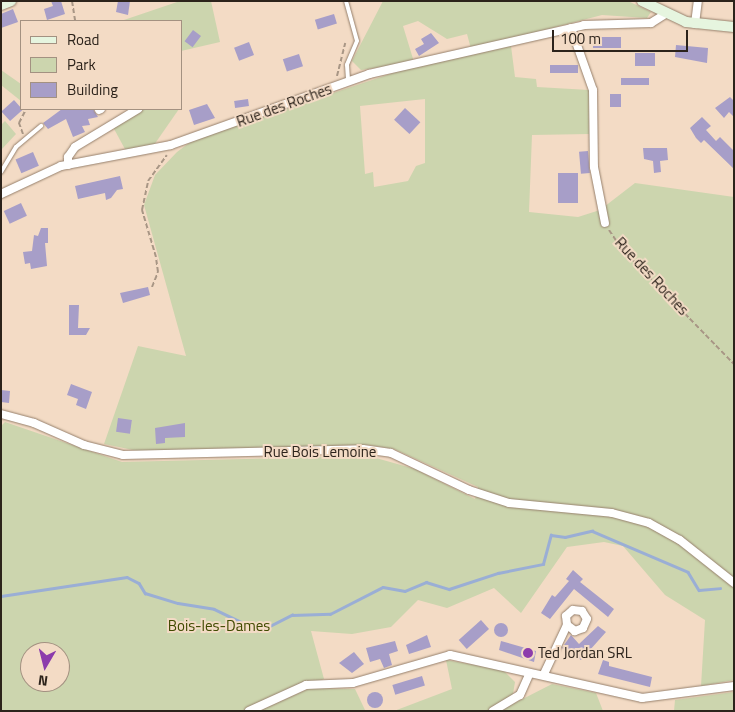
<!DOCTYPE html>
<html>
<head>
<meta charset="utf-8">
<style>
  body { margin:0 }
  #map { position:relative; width:735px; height:712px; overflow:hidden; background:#f3dbc5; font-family:"Titillium Web",sans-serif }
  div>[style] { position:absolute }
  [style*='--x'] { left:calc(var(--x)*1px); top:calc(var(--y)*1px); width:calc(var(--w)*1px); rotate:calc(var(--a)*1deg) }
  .green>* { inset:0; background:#ccd5ae }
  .stream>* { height:2.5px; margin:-1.25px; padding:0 1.25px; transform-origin:1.25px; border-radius:1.25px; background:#9aaed5 }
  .building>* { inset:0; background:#a79ec8; transform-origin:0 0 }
  .round { border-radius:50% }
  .path>* { height:2px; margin-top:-1px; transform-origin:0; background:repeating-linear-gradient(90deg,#a89685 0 5px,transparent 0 7.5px) }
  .roads { filter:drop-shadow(0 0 1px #96806c) drop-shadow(0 0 1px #96806c) }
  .lane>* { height:4px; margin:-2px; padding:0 2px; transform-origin:2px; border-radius:2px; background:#fff }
  .street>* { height:8px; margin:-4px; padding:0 4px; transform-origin:4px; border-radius:4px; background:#fff }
  .secondary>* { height:10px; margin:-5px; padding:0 5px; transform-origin:5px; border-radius:5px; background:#e6f5df }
  .dots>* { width:14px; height:14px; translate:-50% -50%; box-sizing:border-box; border:2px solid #f3dbc5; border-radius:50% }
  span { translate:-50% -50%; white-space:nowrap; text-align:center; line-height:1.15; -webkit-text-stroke:4px #f3dbc5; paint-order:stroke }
  .street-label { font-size:15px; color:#2c231b }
  .park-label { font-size:15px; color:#404a00 }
  .poi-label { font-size:15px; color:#2c231b }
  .left { translate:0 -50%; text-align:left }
  .frame { position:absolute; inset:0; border:2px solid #2c231b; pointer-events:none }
  .legend { position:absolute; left:20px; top:20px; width:162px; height:90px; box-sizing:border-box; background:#f3dbc5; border:1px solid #a39181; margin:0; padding:6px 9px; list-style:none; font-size:15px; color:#2c231b }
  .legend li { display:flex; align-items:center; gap:10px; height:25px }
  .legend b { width:25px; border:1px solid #a39181 }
  .north { position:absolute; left:20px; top:642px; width:50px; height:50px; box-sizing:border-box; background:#f3dbc5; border:1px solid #a39181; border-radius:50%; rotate:188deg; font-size:14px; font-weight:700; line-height:20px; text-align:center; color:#2c231b }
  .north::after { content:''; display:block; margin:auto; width:18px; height:22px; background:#8c3cac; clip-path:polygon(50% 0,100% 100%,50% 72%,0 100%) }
  .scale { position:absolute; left:552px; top:30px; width:136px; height:22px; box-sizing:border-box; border:2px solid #2c231b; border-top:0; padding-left:6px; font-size:15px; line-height:18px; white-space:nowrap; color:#2c231b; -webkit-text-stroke:4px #f3dbc5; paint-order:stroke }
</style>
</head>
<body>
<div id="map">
  <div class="green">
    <i style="clip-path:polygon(180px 1px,211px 1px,220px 42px,181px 51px,181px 21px,121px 21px)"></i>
    <i style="clip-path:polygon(383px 1px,628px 1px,651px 12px,647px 18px,602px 15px,471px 49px,467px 34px,447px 39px,418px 21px,403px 26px,414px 62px,361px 70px,352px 61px)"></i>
    <i style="clip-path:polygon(evenodd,511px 46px,515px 77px,536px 79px,537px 87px,589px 90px,589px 134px,532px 135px,529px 212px,578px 217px,600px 210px,635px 183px,734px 197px,734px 680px,701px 686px,705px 620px,665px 595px,623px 546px,604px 542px,567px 547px,521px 613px,494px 588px,447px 608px,418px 600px,391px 627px,352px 634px,311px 631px,324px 679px,245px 711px,1px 711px,1px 426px,5px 422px,122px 462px,369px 456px,415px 469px,475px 499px,478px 487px,394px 449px,368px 445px,143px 452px,104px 444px,138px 346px,186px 356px,144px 205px,155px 175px,177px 152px,193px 140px,399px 71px,511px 46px,425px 99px,425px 163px,416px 166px,408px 181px,374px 187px,373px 172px,365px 174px,360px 106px,425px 99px,511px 46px,30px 652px,60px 652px,60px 682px,30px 682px,30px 652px)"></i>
    <i style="clip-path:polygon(1px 70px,21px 84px,21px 101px,1px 85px)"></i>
    <i style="clip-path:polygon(140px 109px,179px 109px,154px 145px,126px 151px,113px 127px)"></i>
    <i style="clip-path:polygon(5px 121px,16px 134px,1px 150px,1px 125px)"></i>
    <i style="clip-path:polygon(446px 660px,503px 670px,515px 682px,513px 694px,497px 708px,509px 706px,552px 684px,596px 693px,603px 711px,394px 711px,452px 689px)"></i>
    <i style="clip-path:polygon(310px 688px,355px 689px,365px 710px,259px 711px)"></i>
    <i style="clip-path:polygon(734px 692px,734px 711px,674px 711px,675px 700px)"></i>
  </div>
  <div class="stream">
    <i style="--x:1;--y:596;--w:127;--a:-8.6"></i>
    <i style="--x:127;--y:577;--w:13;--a:27"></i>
    <i style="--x:139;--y:583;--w:12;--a:59"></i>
    <i style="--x:145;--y:593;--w:34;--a:17"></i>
    <i style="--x:178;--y:603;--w:36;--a:9"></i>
    <i style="--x:214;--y:609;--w:51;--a:25.6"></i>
    <i style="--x:260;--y:631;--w:36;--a:-27"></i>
    <i style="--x:292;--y:615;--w:38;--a:-2"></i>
    <i style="--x:330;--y:614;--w:59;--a:-27"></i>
    <i style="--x:383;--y:587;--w:22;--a:10"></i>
    <i style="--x:405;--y:591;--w:23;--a:-23"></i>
    <i style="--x:426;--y:582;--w:24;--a:17"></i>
    <i style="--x:449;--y:589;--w:52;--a:-18.1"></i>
    <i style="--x:498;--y:573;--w:46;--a:-11.3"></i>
    <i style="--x:543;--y:564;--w:30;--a:-75"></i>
    <i style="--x:551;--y:535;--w:14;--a:8"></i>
    <i style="--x:565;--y:537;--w:28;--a:-13"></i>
    <i style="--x:592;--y:531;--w:104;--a:23.1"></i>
    <i style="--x:688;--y:572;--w:21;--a:59"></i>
    <i style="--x:699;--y:590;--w:21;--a:-5"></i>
  </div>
  <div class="building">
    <i style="clip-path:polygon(51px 1px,61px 1px,65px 14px,47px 20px,44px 9px,53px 6px)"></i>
    <i style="clip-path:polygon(118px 1px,130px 1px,128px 15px,116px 12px)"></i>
    <i style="clip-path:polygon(13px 9px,18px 22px,1px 28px,1px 14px)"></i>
    <i style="left:334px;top:14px;width:10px;height:20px;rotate:73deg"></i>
    <i style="left:193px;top:30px;width:10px;height:14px;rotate:37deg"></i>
    <i style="clip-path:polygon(431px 33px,439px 43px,419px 56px,415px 49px,424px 44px,421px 39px)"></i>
    <i style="left:621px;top:37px;width:11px;height:28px;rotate:90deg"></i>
    <i style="left:249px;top:42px;width:14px;height:16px;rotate:69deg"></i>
    <i style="clip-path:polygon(676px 45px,708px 48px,707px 63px,675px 57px)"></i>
    <i style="left:655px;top:53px;width:13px;height:20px;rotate:90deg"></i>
    <i style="left:299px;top:54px;width:13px;height:17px;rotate:72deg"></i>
    <i style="left:578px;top:65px;width:8px;height:28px;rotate:90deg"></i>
    <i style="left:649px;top:78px;width:7px;height:28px;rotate:90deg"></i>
    <i style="left:610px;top:94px;width:11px;height:13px"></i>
    <i style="clip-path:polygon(730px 97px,734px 101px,734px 117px,729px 112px,724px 118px,715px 108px)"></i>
    <i style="left:248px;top:99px;width:7px;height:14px;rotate:82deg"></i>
    <i style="left:14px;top:100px;width:13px;height:17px;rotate:48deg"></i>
    <i style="clip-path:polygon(207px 104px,215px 118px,194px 125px,189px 110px)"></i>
    <i style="left:405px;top:108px;width:21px;height:16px;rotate:43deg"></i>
    <i style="clip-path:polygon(62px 109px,93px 109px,98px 117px,88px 119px,90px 125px,82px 126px,85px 132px,73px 137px,66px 119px,48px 129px,43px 123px)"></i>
    <i style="clip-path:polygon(702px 117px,711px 126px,706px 130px,716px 141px,720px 137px,734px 151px,734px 169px,704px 140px,701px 143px,696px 138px,690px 128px)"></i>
    <i style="clip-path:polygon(643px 148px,667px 148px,668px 160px,660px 161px,661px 172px,654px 173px,653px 161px,644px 159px)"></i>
    <i style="left:588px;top:151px;width:22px;height:9px;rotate:85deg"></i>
    <i style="left:33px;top:152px;width:15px;height:19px;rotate:67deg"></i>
    <i style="left:578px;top:173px;width:30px;height:20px;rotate:90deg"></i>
    <i style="clip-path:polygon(120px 176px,123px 189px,117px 190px,111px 198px,106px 200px,105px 193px,78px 199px,75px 186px)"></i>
    <i style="left:21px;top:203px;width:14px;height:19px;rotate:65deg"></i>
    <i style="clip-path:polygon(41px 228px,48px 228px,48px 243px,45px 243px,47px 266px,31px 269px,30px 263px,25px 264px,23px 252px,32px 251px,34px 235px,38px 236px)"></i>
    <i style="clip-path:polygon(148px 287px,150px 295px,123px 303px,120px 293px)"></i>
    <i style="clip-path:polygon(69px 305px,79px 305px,78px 328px,90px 328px,86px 335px,69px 335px)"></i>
    <i style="clip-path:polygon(71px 384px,92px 392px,86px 409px,76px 405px,78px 399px,67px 395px)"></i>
    <i style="clip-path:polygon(1px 390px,10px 391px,9px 403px,1px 402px)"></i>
    <i style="left:118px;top:418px;width:14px;height:14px;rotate:8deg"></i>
    <i style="clip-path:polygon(185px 423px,185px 437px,165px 438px,165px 443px,156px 444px,155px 428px)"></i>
    <i style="clip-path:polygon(573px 570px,583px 579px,580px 582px,614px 609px,608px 617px,574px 589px,550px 619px,541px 613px,552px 595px,555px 597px,569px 581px,566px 579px)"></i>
    <i style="left:481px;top:620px;width:12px;height:30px;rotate:48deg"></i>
    <i class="round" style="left:494px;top:623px;width:14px;height:14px"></i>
    <i style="clip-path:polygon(598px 626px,606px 632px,581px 660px,562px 648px,571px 635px,579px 644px)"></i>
    <i style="clip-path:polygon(427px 635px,431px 647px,409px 654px,406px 645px)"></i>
    <i style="clip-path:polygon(395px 641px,398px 651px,389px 654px,392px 665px,384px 668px,380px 659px,370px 662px,366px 648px)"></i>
    <i style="clip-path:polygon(501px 641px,536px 651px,534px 662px,499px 650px)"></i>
    <i style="clip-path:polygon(354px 652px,364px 664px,352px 673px,339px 663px)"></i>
    <i style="clip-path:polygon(603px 660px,609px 662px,609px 666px,652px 677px,650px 687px,598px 674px)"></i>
    <i style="left:422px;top:676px;width:10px;height:31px;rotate:73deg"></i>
    <i class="round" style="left:367px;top:692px;width:16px;height:16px"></i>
  </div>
  <div class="path">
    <i style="--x:72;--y:1;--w:20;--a:81"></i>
    <i style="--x:337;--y:76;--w:34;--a:-76"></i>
    <i style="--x:23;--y:134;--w:12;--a:-110"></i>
    <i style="--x:19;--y:123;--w:16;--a:-63"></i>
    <i style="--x:609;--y:230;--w:23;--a:56"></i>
    <i style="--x:622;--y:249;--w:161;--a:45.8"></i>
    <i style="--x:152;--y:287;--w:16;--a:-68"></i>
    <i style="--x:158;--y:272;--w:15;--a:-98"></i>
    <i style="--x:156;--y:257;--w:49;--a:-106.6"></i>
    <i style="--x:142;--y:210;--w:30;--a:-78"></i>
    <i style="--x:148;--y:181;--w:32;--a:-54"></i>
  </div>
  <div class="roads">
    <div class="lane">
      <i style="--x:346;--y:1;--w:41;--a:74.6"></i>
      <i style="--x:357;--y:41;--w:26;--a:113"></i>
      <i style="--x:347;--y:65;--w:16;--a:86"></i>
      <i style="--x:1;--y:172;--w:29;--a:-59"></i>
      <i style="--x:16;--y:147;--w:33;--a:-40"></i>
    </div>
    <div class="street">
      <i style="--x:695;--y:24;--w:23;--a:-83"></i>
      <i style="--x:571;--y:28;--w:66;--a:70.5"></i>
      <i style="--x:593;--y:90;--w:77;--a:89.3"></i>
      <i style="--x:594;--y:167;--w:57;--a:78.9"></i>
      <i style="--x:99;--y:110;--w:2;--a:-27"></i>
      <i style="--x:68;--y:165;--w:8;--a:-90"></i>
      <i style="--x:68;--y:157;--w:12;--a:-55"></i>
      <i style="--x:75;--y:147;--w:74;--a:-31.1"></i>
      <i style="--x:1;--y:194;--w:66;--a:-25"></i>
      <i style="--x:61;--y:166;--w:112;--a:-10.8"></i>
      <i style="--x:171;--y:145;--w:210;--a:-19.7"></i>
      <i style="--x:369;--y:74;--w:221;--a:-12.8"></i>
      <i style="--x:584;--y:25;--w:67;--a:-1.7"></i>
      <i style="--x:651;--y:23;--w:19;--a:-32"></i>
      <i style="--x:1;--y:414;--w:34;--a:15"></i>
      <i style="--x:34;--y:423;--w:55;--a:23.7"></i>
      <i style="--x:84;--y:445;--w:40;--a:14.4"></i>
      <i style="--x:123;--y:455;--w:240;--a:-1.4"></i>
      <i style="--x:363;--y:449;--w:28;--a:8"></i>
      <i style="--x:391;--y:453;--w:86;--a:25.4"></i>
      <i style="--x:469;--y:490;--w:42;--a:18"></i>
      <i style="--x:509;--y:503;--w:103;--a:5.5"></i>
      <i style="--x:612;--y:513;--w:38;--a:15"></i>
      <i style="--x:649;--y:523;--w:35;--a:29"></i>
      <i style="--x:680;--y:540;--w:69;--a:38.5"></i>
      <i style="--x:544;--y:674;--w:54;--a:-64.9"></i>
      <i style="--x:567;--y:625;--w:9;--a:-96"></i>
      <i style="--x:566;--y:616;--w:9;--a:-41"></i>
      <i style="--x:573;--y:610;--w:9;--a:6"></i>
      <i style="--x:582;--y:611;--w:9;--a:58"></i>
      <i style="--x:587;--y:619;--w:10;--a:114"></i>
      <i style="--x:583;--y:628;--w:9;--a:159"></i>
      <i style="--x:575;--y:631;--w:10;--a:-143"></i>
      <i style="--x:249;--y:711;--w:63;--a:-24.5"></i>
      <i style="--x:306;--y:685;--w:47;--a:-2.4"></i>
      <i style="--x:353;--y:683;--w:101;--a:-16.1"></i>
      <i style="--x:450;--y:655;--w:197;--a:12.6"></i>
      <i style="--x:642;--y:698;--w:93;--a:-7.4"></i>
      <i style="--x:493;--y:711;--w:31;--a:-31"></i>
      <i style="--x:520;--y:695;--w:24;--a:-66"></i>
    </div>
    <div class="secondary">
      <i style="--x:642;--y:1;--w:49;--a:25.5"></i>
      <i style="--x:686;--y:22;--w:48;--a:5.9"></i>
      <i style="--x:1;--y:5;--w:11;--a:-22"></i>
    </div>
  </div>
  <div class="dots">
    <i style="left:528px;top:653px;background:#8c3cac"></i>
  </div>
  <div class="street-label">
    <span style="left:284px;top:105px;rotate:-20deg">Rue des Roches</span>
    <span style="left:652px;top:276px;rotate:47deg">Rue des Roches</span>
    <span style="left:320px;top:452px">Rue Bois Lemoine</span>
  </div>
  <div class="park-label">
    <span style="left:219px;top:626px">Bois-les-Dames</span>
  </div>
  <div class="poi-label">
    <span class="left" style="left:538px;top:653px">Ted Jordan SRL</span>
  </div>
  <div class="frame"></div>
  <ul class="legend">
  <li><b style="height:6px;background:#e6f5df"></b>Road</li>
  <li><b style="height:14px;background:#ccd5ae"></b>Park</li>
  <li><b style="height:14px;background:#a79ec8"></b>Building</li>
  </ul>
  <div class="north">N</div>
  <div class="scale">100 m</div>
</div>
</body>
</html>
